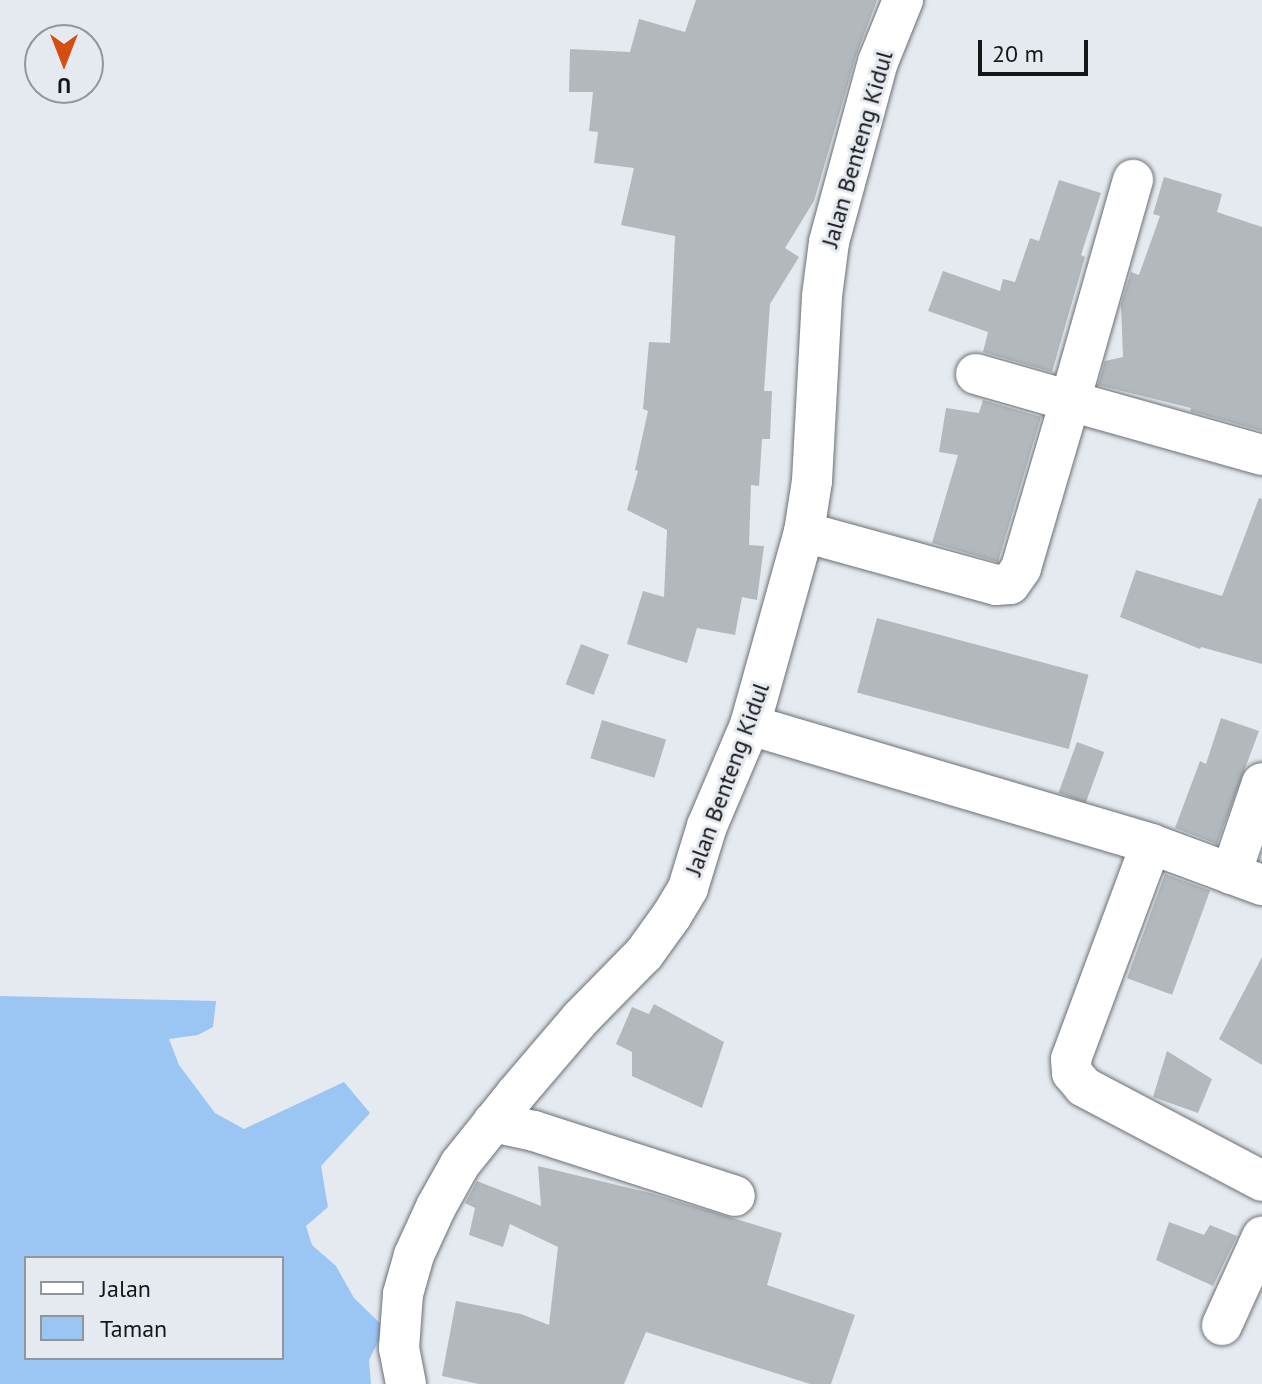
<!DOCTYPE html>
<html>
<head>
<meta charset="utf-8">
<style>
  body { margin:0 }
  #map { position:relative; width:1262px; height:1384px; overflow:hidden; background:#e5eaf0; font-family:"PT Sans",sans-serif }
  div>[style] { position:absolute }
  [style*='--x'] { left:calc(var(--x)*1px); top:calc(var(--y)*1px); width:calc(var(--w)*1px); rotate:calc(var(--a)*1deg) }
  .green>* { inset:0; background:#9bc6f4 }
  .building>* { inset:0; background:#b3b8bd; transform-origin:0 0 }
  .roads { filter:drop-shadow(0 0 2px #6b7075) drop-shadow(0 0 2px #6b7075) }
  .street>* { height:40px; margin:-20px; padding:0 20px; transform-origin:20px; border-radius:20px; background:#fff }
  span { translate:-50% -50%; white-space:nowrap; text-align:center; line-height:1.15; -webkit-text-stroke:6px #e5eaf0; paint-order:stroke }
  .street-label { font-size:24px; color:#151618 }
  .legend { position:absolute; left:24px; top:1256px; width:260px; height:104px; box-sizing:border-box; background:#e5eaf0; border:2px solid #92959a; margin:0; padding:10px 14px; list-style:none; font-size:24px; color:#151618 }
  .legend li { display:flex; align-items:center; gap:16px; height:40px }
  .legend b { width:40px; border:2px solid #92959a }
  .north { position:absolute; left:24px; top:24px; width:80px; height:80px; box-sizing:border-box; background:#e5eaf0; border:2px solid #92959a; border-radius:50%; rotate:180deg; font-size:22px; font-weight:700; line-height:32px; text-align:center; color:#151618 }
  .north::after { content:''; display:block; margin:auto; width:28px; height:36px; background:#d44e14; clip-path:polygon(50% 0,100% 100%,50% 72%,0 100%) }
  .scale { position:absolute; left:978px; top:40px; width:110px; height:36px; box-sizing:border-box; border:4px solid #151618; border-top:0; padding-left:10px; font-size:24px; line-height:28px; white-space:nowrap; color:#151618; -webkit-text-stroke:6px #e5eaf0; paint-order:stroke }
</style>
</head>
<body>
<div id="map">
  <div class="green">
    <i style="clip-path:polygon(evenodd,0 996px,216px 1001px,213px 1027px,198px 1035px,169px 1039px,179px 1065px,215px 1113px,244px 1129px,344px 1082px,370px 1113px,321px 1166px,328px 1207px,306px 1226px,312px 1245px,336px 1266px,354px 1298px,385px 1328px,369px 1360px,371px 1384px,0 1384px,0 996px,26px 1258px,282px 1258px,282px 1358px,26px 1358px,26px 1258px)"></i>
  </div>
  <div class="building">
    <i style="clip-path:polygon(696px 0,877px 0,856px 56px,814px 201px,785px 248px,799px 257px,770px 304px,764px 391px,772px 391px,770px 439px,762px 439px,759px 486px,751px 485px,749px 545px,764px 546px,757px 600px,742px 597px,735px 635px,697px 628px,687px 663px,627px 644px,643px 591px,664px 597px,667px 530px,627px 510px,638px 471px,635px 470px,648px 411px,643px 409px,649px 342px,670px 343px,675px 236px,621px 225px,634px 168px,594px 163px,598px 132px,589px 131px,593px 92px,569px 92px,570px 49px,630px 52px,639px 19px,685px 32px)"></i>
    <i style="clip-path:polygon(1164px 177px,1222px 194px,1217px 212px,1262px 227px,1262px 431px,1190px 411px,1191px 408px,1098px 385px,1105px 361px,1123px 357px,1121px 304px,1131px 272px,1139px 275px,1160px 216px,1153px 214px)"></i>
    <i style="clip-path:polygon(1059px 180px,1101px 193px,1081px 255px,1085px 257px,1052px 372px,983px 352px,988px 332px,928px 311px,943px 271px,1000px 291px,1003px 279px,1015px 282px,1030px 238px,1039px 241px)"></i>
    <i style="clip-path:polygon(983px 400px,1041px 417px,998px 562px,932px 543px,958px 455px,939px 452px,946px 408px,979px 413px)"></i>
    <i style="clip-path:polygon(1259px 498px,1262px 499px,1262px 664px,1201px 647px,1200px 649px,1120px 617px,1136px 570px,1222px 596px)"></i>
    <i style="left:877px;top:618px;width:219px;height:77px;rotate:15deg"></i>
    <i style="left:581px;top:644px;width:30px;height:43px;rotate:21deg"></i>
    <i style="clip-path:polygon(1221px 718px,1259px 731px,1217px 844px,1175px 828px,1200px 761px,1206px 764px)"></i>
    <i style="left:602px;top:720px;width:67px;height:40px;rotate:17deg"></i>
    <i style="left:1077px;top:742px;width:29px;height:54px;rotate:20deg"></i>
    <i style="left:1165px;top:874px;width:48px;height:111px;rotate:20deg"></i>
    <i style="clip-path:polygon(1262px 957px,1262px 1065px,1219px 1039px)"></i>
    <i style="clip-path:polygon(654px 1004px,724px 1042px,702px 1108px,632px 1076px,632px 1052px,616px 1044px,632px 1007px,649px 1014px)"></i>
    <i style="clip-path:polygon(1167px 1051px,1212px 1079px,1198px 1113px,1153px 1097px)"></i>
    <i style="clip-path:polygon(538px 1166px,650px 1193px,782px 1233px,767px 1285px,855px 1315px,831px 1384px,810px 1384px,646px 1332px,624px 1384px,479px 1384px,442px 1376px,456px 1301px,521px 1314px,549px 1325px,558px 1247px,510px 1224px,503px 1247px,469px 1235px,475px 1208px,465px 1203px,477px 1181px,541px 1206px)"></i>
    <i style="clip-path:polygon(1169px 1222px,1204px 1235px,1210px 1225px,1237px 1236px,1213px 1286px,1156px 1260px)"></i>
  </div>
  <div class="roads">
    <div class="street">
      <i style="--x:976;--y:374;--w:98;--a:16"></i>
      <i style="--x:1070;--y:401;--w:230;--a:-74.1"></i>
      <i style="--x:804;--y:532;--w:199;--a:15.4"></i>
      <i style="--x:996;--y:585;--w:14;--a:-4"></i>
      <i style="--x:1010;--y:584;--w:19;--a:-55"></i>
      <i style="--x:1021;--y:568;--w:174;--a:-73.6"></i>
      <i style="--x:1070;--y:401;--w:199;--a:15.7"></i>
      <i style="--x:750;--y:725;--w:418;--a:16.5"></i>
      <i style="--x:1151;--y:844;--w:118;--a:20.3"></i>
      <i style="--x:1151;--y:844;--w:229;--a:110.4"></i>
      <i style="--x:1071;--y:1059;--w:14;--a:86"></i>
      <i style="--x:1072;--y:1073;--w:18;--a:49"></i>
      <i style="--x:1084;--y:1087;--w:201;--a:27.8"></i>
      <i style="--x:1231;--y:874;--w:96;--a:-71.2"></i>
      <i style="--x:493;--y:1122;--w:42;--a:12.4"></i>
      <i style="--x:534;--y:1131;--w:211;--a:17.9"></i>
      <i style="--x:1222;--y:1325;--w:97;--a:-65.6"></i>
      <i style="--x:406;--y:1384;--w:37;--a:-101"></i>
      <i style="--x:399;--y:1348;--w:54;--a:-85.8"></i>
      <i style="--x:403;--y:1294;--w:41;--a:-74.2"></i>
      <i style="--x:414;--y:1255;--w:53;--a:-65.4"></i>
      <i style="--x:436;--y:1207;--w:49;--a:-60.8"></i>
      <i style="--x:460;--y:1164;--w:90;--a:-51.3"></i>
      <i style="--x:516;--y:1094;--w:100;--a:-49.5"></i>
      <i style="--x:581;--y:1018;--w:90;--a:-45.5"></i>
      <i style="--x:644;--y:954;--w:48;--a:-54.3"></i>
      <i style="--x:672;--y:915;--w:31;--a:-59"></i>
      <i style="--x:688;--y:888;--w:65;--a:-73"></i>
      <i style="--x:707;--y:826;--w:110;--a:-66.9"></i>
      <i style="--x:750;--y:725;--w:200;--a:-74.4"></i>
      <i style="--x:804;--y:532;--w:52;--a:-81.1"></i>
      <i style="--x:812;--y:481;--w:185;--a:-86.9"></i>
      <i style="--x:822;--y:296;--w:54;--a:-82.6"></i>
      <i style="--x:829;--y:242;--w:187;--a:-74.8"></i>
      <i style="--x:878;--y:62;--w:67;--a:-68"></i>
    </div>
  </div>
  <div class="street-label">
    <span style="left:857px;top:149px;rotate:-74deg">Jalan Benteng Kidul</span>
    <span style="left:727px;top:779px;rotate:-70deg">Jalan Benteng Kidul</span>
  </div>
  <ul class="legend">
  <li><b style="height:10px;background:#fff"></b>Jalan</li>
  <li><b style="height:22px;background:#9bc6f4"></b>Taman</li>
  </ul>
  <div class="north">U</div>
  <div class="scale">20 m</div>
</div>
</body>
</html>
